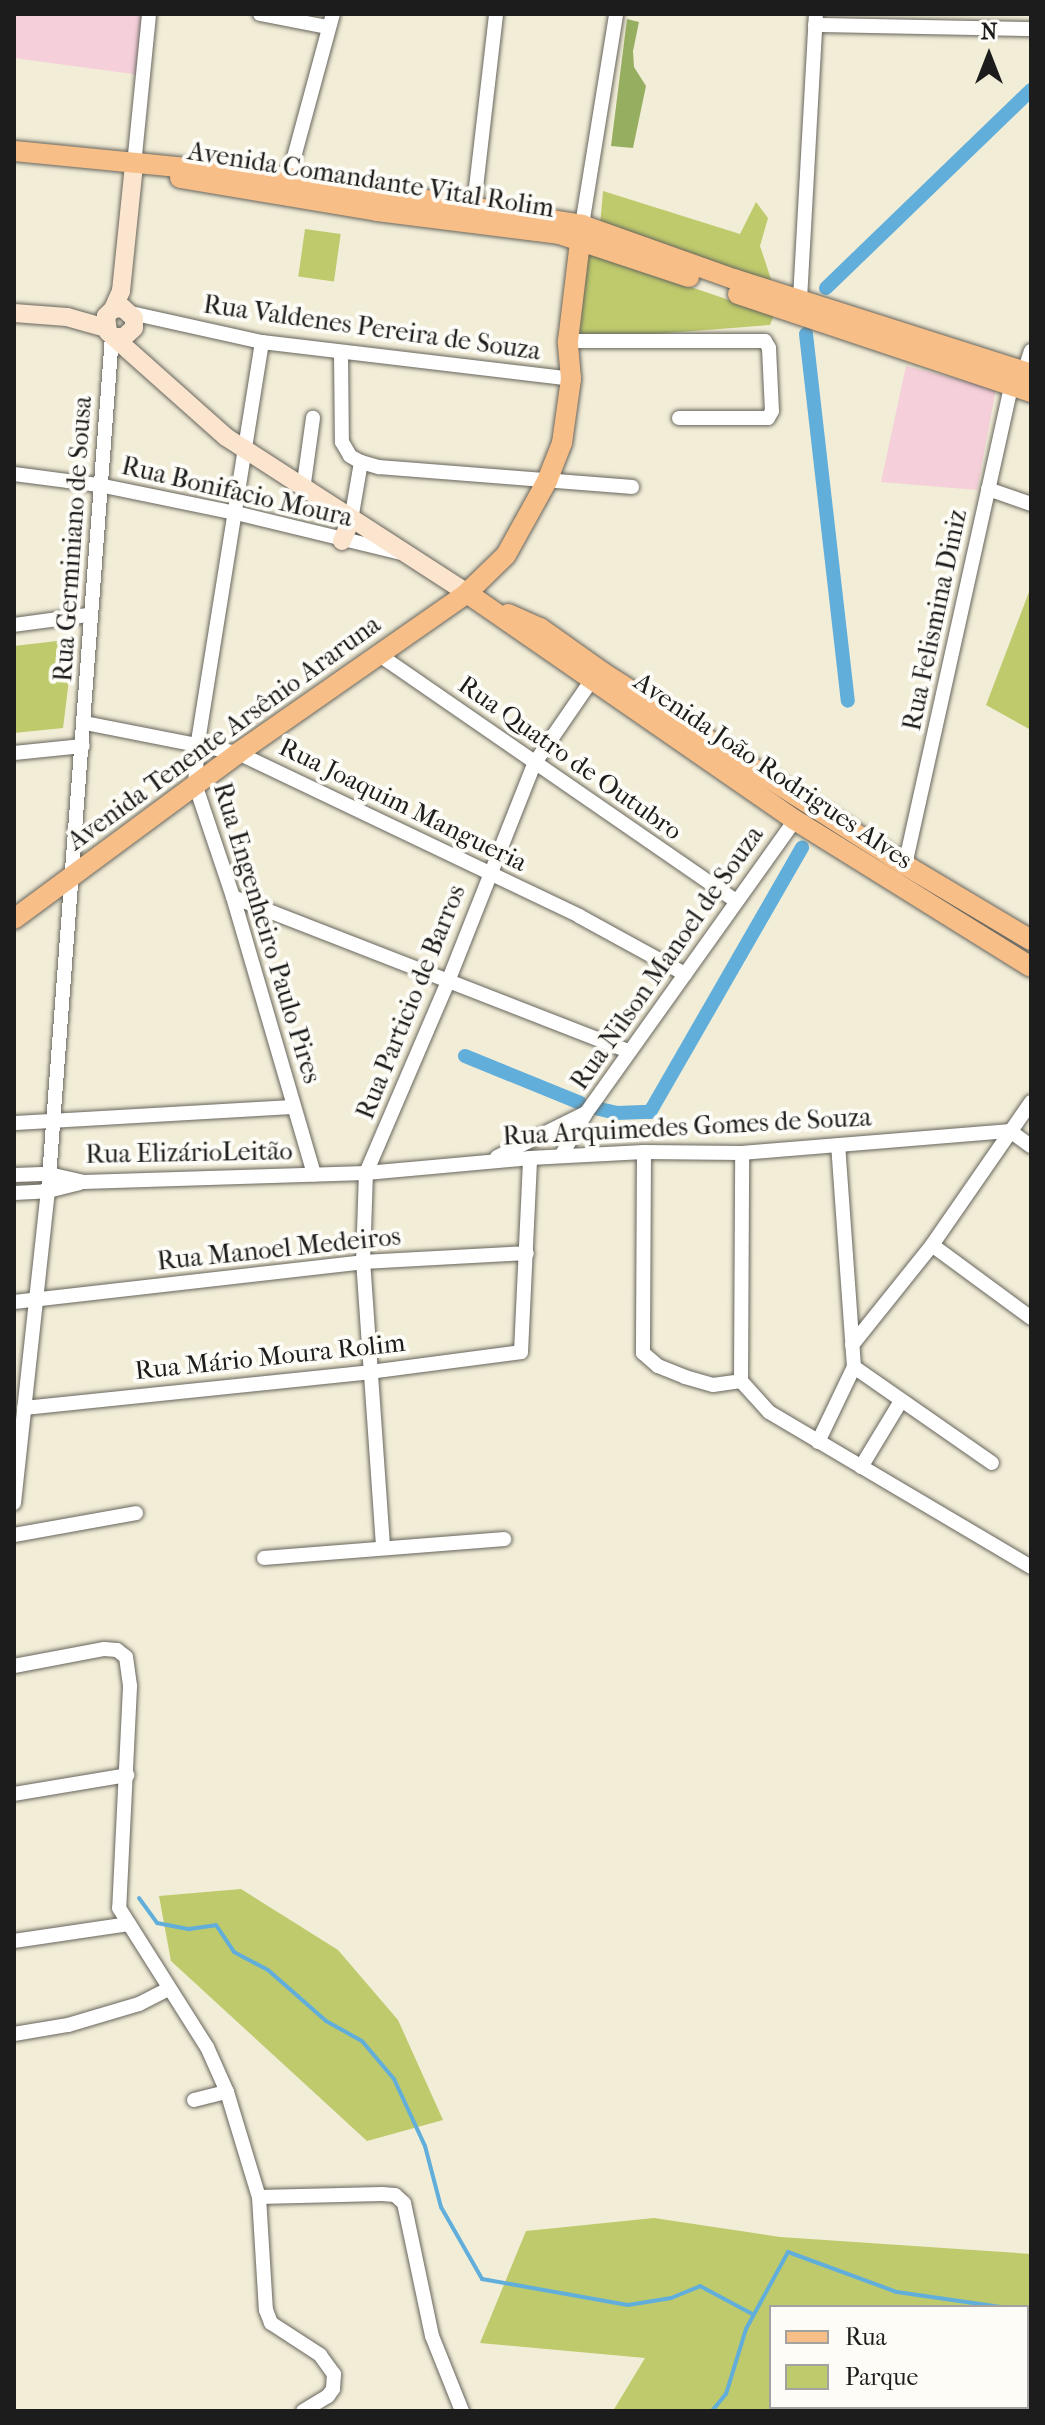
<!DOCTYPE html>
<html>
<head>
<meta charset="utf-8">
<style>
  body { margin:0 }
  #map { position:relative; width:1045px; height:2425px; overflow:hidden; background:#f2edd7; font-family:"IM FELL French Canon",serif }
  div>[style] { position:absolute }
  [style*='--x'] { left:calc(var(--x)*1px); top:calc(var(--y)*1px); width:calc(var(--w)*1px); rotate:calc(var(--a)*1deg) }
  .built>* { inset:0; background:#f5cfda }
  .green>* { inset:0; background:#beca6c; transform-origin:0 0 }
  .forest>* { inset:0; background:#96ae60 }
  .stream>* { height:4px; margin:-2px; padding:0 2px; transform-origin:2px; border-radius:2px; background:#62aedb }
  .canal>* { height:14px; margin:-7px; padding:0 7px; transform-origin:7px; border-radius:7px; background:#62aedb }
  .roads { filter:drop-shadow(0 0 2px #67655d) drop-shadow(0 0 2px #67655d) }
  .minor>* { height:14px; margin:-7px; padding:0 7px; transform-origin:7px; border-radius:7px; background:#fff }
  .secondary>* { height:18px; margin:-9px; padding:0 9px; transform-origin:9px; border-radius:9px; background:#fce5cf }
  .primary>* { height:20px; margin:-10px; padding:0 10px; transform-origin:10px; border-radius:10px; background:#f7be88 }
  span { translate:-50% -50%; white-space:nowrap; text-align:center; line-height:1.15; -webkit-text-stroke:8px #fdfcf7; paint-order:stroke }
  .street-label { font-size:26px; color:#1c1c1c }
  .frame { position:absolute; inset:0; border:16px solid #1c1c1c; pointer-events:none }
  .legend { position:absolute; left:769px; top:2305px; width:260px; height:104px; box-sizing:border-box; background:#fdfcf7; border:2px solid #a3a29f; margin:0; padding:10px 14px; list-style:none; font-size:24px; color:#1c1c1c }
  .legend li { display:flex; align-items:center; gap:16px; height:40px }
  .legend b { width:40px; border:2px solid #a3a29f }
  .north { position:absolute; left:949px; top:16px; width:80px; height:80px; -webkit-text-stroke:6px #fdfcf7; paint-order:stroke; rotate:0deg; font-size:22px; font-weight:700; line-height:32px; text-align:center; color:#1c1c1c }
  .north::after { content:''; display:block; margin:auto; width:28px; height:36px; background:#1c1c1c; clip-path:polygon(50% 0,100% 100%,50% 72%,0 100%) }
</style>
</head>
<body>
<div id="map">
  <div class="built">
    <i style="clip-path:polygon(14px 14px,145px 14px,140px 75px,14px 58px)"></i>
    <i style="clip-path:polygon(906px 366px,996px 389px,977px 490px,881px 482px)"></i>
  </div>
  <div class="green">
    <i style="clip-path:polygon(603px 191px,740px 234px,756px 202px,768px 218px,760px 246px,772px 282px,600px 226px)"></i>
    <i style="left:305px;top:229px;width:36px;height:48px;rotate:8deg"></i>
    <i style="clip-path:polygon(587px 252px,774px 315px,770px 325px,577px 340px)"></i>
    <i style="clip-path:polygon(1029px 592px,1031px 593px,1031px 730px,986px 705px)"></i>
    <i style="clip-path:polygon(74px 639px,63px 728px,14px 733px,14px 646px)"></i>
    <i style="clip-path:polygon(241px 1889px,338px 1950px,398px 2020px,443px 2120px,367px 2141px,171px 1961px,159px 1896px)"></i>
    <i style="clip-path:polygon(evenodd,654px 2218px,780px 2237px,1031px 2254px,1031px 2411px,613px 2411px,645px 2358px,480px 2343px,526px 2231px,654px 2218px,771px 2307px,1027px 2307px,1027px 2407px,771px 2407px,771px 2307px)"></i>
  </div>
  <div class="forest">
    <i style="clip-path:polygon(627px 19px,639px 22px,633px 51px,634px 67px,646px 86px,633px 148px,611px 146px)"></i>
  </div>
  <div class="stream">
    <i style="--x:139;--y:1898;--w:31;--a:54"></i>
    <i style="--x:157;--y:1923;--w:33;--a:11"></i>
    <i style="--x:189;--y:1929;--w:27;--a:-8"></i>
    <i style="--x:216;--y:1925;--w:32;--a:56"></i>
    <i style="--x:234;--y:1952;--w:38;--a:28"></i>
    <i style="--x:268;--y:1970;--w:77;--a:41.3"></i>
    <i style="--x:326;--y:2021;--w:41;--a:29.1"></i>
    <i style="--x:362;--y:2041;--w:50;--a:49.9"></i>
    <i style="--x:394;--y:2079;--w:74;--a:65.2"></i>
    <i style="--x:425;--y:2146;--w:63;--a:75.3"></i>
    <i style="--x:441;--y:2207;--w:83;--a:60.3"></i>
    <i style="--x:482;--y:2279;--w:148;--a:10.1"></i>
    <i style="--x:628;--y:2305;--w:44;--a:-9.2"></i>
    <i style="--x:671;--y:2298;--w:31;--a:-22"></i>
    <i style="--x:700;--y:2286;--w:61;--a:28.2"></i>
    <i style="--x:1027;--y:2311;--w:4;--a:0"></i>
    <i style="--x:712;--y:2411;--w:22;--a:-51"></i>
    <i style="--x:726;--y:2394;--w:68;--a:-72.9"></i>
    <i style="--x:746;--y:2329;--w:88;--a:-61.4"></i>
    <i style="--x:788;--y:2252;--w:116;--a:20.2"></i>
    <i style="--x:897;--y:2292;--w:105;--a:8.2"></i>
  </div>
  <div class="canal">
    <i style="--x:826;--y:288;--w:285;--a:-44"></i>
    <i style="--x:806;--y:334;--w:369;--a:83.5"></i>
    <i style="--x:465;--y:1056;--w:124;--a:22.2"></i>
    <i style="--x:591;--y:1107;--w:26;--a:13"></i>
    <i style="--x:616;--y:1113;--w:34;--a:-2"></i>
    <i style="--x:650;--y:1112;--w:305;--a:-60.1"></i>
  </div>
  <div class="roads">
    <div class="minor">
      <i style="--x:260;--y:14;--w:68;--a:11"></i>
      <i style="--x:815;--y:25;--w:216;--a:1.1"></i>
      <i style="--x:134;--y:165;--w:152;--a:-84.3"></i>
      <i style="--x:287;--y:183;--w:175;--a:-74.8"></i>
      <i style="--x:474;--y:205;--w:192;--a:-83.4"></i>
      <i style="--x:582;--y:225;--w:214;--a:-80.8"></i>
      <i style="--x:800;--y:299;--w:285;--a:-86.8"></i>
      <i style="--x:131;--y:313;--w:134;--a:12.5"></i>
      <i style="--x:262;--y:342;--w:311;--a:6.8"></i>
      <i style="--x:568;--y:341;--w:197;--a:0"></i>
      <i style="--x:765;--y:341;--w:8;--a:60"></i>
      <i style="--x:769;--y:348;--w:63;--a:87.3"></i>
      <i style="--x:772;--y:411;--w:8;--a:120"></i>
      <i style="--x:768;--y:418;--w:89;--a:180"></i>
      <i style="--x:262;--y:342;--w:406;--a:99.1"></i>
      <i style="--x:198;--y:743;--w:41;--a:94.2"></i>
      <i style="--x:195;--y:784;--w:119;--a:71.4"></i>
      <i style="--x:233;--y:897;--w:289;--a:73.7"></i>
      <i style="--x:341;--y:353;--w:89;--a:89.4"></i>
      <i style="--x:342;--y:442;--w:16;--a:60"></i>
      <i style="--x:350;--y:456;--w:13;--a:29"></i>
      <i style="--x:361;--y:462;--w:19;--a:16"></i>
      <i style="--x:379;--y:467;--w:254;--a:4.5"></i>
      <i style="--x:1024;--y:372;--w:22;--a:-72"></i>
      <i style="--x:14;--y:474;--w:86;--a:7.4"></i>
      <i style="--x:99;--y:485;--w:140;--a:11.6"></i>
      <i style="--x:236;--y:513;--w:170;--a:13.6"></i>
      <i style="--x:988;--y:489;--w:46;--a:19.2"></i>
      <i style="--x:303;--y:490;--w:73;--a:-82.1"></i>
      <i style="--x:351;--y:520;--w:59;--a:-80.2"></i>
      <i style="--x:14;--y:625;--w:75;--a:-7.7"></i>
      <i style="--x:378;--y:654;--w:435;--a:34.6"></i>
      <i style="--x:85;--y:723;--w:156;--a:11.1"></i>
      <i style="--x:238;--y:753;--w:378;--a:25.5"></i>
      <i style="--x:579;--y:916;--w:121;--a:28.7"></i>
      <i style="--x:14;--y:753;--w:69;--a:-5.8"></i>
      <i style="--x:905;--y:865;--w:492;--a:-77.5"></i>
      <i style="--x:233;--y:897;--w:424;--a:21.3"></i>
      <i style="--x:14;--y:1123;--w:280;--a:-3.3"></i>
      <i style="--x:1010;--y:1131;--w:26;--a:36"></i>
      <i style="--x:644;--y:1152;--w:201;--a:90.3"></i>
      <i style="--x:643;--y:1353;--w:20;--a:41"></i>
      <i style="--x:658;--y:1366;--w:29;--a:22"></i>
      <i style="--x:685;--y:1377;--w:29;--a:16"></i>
      <i style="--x:713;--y:1385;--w:28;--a:-8"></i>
      <i style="--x:561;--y:1156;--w:48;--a:-59.7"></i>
      <i style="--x:497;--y:1157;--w:99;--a:-26.3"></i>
      <i style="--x:586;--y:1113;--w:360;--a:-54.5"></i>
      <i style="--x:14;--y:1175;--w:35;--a:-2"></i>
      <i style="--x:49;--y:1174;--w:35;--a:13"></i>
      <i style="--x:83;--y:1182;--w:283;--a:-1.8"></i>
      <i style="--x:366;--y:1173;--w:165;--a:-5.2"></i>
      <i style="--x:530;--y:1158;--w:114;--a:-3"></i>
      <i style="--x:644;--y:1152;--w:98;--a:0.6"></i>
      <i style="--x:742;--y:1153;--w:269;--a:-4.7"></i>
      <i style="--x:14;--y:1193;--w:34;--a:-3"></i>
      <i style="--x:48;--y:1191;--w:32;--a:-14"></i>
      <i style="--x:932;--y:1245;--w:123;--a:36.4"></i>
      <i style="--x:14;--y:1302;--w:351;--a:-6.5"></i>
      <i style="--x:363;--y:1262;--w:164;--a:-3.1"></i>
      <i style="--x:852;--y:1345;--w:128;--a:-51.3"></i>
      <i style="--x:932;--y:1245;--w:174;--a:-55.3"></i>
      <i style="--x:854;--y:1367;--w:168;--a:34.8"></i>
      <i style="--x:741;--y:1381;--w:42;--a:47.9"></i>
      <i style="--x:769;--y:1412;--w:304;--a:30.6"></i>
      <i style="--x:741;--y:1381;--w:228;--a:-89.7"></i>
      <i style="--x:24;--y:1408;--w:348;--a:-5.9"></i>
      <i style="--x:370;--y:1372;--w:152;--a:-7.5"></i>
      <i style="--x:521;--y:1352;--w:194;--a:-87.3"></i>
      <i style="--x:818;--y:1442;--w:83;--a:-64.4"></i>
      <i style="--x:854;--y:1367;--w:222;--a:-94.1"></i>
      <i style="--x:861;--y:1467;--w:77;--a:-58.8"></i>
      <i style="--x:14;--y:1503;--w:314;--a:-83.8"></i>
      <i style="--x:48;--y:1191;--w:857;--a:-85.72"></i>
      <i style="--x:14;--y:1535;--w:124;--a:-10.2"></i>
      <i style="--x:383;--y:1546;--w:285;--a:-94"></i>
      <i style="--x:363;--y:1262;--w:89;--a:-88.1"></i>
      <i style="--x:366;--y:1173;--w:211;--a:-66.8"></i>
      <i style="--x:449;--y:979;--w:231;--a:-68.4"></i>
      <i style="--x:534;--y:764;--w:101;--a:-55.5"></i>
      <i style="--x:264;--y:1558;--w:241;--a:-4.5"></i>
      <i style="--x:14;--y:1666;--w:92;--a:-10.7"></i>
      <i style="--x:104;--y:1649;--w:13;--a:4"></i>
      <i style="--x:117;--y:1650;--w:11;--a:38"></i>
      <i style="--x:126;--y:1657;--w:30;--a:82"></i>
      <i style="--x:130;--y:1687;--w:221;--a:92.8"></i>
      <i style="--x:119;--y:1908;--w:165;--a:57.7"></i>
      <i style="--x:207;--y:2047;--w:49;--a:66"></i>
      <i style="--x:227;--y:2092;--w:110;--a:73.1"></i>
      <i style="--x:259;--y:2197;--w:123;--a:-1.4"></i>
      <i style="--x:382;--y:2194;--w:13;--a:4"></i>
      <i style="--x:395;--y:2195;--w:12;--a:42"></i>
      <i style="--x:404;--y:2203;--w:136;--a:78.1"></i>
      <i style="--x:432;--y:2336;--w:81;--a:68.2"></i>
      <i style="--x:14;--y:1794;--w:115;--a:-9.5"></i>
      <i style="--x:14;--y:1941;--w:116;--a:-8.4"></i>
      <i style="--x:14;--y:2034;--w:55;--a:-9.5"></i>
      <i style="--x:68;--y:2025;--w:74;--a:-16.5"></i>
      <i style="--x:139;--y:2004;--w:34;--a:-27"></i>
      <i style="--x:194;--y:2100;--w:34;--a:-14"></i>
      <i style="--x:259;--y:2197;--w:113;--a:86.5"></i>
      <i style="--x:266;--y:2310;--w:14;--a:69"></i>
      <i style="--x:271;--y:2323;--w:59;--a:33.1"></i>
      <i style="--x:320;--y:2355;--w:24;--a:54"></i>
      <i style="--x:334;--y:2374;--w:15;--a:94"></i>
      <i style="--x:333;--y:2389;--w:9;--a:126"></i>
      <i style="--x:328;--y:2396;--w:29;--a:149"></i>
    </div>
    <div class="secondary">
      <i style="--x:113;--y:309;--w:20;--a:-66"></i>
      <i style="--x:121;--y:291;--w:127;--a:-84.1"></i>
      <i style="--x:14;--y:313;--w:53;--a:4.3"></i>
      <i style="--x:67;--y:317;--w:41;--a:15.8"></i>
      <i style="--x:115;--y:337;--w:9;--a:0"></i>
      <i style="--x:124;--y:337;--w:13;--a:-42"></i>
      <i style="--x:134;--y:328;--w:10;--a:-90"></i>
      <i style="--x:134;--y:318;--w:15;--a:-138"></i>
      <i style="--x:123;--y:308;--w:10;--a:174"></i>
      <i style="--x:113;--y:309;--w:10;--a:135"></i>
      <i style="--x:106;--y:316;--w:16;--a:83"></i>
      <i style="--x:108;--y:332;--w:158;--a:41.7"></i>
      <i style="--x:226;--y:437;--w:287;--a:32.9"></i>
      <i style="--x:342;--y:541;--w:23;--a:-67"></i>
    </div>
    <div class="primary">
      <i style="--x:14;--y:151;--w:276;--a:5.6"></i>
      <i style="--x:289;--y:178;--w:297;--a:9.1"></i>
      <i style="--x:582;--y:225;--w:161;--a:19.6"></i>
      <i style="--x:734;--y:279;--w:312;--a:17.7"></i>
      <i style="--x:180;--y:178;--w:200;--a:9.5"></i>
      <i style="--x:377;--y:211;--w:183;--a:7.2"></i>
      <i style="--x:559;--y:234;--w:137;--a:18.3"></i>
      <i style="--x:738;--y:294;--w:309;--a:18.5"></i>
      <i style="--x:467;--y:593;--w:399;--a:34.7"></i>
      <i style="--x:795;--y:820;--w:278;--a:31.9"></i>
      <i style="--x:508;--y:614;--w:35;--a:24"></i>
      <i style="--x:540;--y:628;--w:76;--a:35.4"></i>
      <i style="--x:602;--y:672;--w:359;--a:32.5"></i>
      <i style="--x:905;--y:865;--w:147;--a:30.8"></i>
      <i style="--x:14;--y:919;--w:279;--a:-36.5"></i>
      <i style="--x:238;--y:753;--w:279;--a:-34.9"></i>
      <i style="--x:467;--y:593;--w:54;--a:-44.3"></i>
      <i style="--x:506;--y:555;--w:85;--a:-61"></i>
      <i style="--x:547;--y:481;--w:41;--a:-68.5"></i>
      <i style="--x:562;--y:443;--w:65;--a:-82"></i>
      <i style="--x:571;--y:379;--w:38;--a:-95"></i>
      <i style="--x:568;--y:341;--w:117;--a:-83.1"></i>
    </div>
  </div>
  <div class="street-label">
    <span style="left:371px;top:180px;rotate:9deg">Avenida Comandante Vital Rolim</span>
    <span style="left:372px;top:328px;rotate:8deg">Rua Valdenes Pereira de Souza</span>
    <span style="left:237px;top:492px;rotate:13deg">Rua Bonifacio Moura</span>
    <span style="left:73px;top:539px;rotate:-86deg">Rua Germiniano de Sousa</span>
    <span style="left:935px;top:620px;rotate:-78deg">Rua Felismina Diniz</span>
    <span style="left:224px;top:733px;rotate:-36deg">Avenida Tenente Arsênio Araruna</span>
    <span style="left:570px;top:758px;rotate:35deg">Rua Quatro de Outubro</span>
    <span style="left:773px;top:771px;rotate:34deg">Avenida João Rodrigues Alves</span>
    <span style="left:403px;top:805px;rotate:26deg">Rua Joaquim Mangueria</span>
    <span style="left:267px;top:933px;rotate:73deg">Rua Engenheiro Paulo Pires</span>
    <span style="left:667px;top:958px;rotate:-55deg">Rua Nilson Manoel de Souza</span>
    <span style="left:411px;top:1002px;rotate:-68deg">Rua Particio de Barros</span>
    <span style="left:687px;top:1127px;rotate:-3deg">Rua Arquimedes Gomes de Souza</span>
    <span style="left:189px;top:1153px;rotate:-1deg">Rua ElizárioLeitão</span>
    <span style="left:279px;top:1249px;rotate:-6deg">Rua Manoel Medeiros</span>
    <span style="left:270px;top:1357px;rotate:-6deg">Rua Mário Moura Rolim</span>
  </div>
  <div class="frame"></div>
  <ul class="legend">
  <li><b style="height:10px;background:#f7be88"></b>Rua</li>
  <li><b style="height:22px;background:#beca6c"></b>Parque</li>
  </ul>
  <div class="north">N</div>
</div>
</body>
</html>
